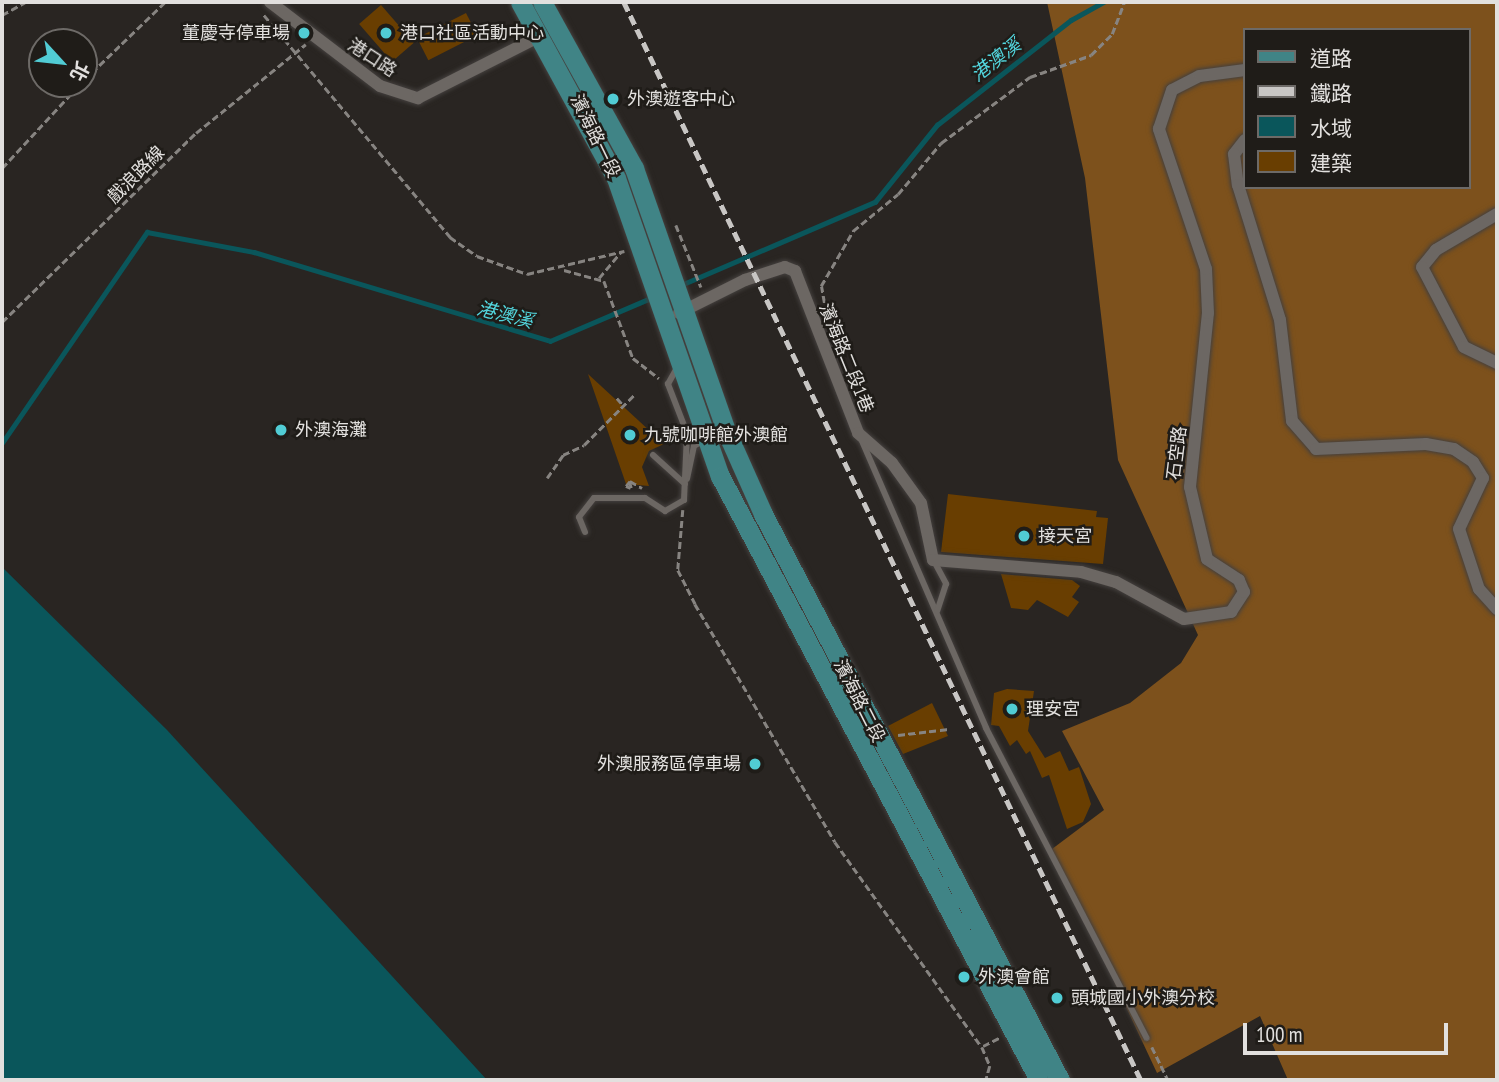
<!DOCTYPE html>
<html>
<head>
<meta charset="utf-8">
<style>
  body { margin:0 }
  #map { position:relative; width:1499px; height:1082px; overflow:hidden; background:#292522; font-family:"PT Sans Narrow","Noto Sans TC",sans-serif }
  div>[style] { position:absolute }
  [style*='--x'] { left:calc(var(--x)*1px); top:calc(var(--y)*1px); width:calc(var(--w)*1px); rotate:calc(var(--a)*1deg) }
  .forest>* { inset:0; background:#7d511c }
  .water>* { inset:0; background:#0a565b }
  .stream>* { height:4.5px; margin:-2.25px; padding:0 2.25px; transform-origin:2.25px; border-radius:2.25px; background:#0a565b }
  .building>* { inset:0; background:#693e01; transform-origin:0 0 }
  .path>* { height:2.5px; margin-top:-1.25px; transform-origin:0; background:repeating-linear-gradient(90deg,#878481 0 7px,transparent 0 10.5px) }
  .roads { filter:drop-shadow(0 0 2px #44403e) drop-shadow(0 0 2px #44403e) }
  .lane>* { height:6px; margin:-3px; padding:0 3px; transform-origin:3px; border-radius:3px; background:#6c6763 }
  .street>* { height:12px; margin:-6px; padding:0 6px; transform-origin:6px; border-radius:6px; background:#6c6763 }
  .primary>* { height:19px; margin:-9.5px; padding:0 9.5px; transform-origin:9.5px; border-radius:9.5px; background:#408486 }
  .rail>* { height:4.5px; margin-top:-2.25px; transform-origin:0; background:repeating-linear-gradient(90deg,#c8c6c4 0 10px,transparent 0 15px) }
  .path-bridge>* { height:2.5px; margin-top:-1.25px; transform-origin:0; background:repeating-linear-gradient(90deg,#878481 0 7px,transparent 0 10.5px) }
  .dots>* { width:19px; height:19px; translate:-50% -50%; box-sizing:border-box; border:4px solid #1f1c18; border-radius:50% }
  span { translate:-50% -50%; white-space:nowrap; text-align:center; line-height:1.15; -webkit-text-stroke:5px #1f1c18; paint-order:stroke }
  .poi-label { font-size:18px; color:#e2e0de }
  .right { translate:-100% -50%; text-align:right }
  .left { translate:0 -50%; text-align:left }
  .street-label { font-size:18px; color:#e2e0de }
  .water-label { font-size:19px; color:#53d6de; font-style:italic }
  .frame { position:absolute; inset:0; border:4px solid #e2e0de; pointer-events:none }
  .legend { position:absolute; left:1243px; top:28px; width:228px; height:161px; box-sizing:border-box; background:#1f1c18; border:2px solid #6d6a67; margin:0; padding:9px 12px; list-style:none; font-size:21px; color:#e2e0de }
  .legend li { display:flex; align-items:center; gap:14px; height:35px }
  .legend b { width:35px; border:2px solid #6d6a67 }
  .north { position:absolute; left:28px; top:28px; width:70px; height:70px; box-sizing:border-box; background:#1f1c18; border:2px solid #6d6a67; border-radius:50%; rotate:117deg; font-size:19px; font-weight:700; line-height:28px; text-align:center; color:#e2e0de }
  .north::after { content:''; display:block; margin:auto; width:24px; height:32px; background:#51ccd4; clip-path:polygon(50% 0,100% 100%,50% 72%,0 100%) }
  .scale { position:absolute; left:1243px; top:1023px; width:205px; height:32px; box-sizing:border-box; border:4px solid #e2e0de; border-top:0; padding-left:9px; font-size:21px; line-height:24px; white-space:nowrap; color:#e2e0de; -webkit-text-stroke:5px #1f1c18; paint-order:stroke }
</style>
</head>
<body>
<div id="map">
  <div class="forest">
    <i style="clip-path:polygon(evenodd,1047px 2px,1497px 2px,1497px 1080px,1288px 1080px,1260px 1016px,1157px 1073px,1052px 849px,1104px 810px,1062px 731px,1130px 703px,1181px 663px,1198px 635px,1118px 460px,1085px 178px,1047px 2px,1245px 30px,1469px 30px,1469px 187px,1245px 187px,1245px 30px)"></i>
  </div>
  <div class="water">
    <i style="clip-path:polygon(2px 567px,167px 730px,487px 1080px,2px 1080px)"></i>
  </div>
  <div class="stream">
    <i style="--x:681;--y:285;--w:211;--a:-23.2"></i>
    <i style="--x:875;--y:202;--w:99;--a:-51.2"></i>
    <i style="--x:937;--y:125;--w:170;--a:-38.1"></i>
    <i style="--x:1071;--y:20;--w:38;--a:-29"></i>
    <i style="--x:2;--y:443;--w:256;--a:-55.5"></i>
    <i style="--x:147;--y:232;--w:109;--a:10.6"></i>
    <i style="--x:254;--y:252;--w:309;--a:16.7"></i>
    <i style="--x:550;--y:341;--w:110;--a:-23.1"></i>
  </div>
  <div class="building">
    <i style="left:381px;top:5px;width:50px;height:29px;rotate:49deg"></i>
    <i style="left:466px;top:13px;width:25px;height:55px;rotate:63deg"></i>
    <i style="clip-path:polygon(588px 374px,664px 444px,649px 451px,642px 467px,649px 486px,626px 484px)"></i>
    <i style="clip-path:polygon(948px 494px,1097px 511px,1096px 517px,1108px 518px,1103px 564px,941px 552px)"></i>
    <i style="clip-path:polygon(1001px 574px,1072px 580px,1080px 586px,1072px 597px,1079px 602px,1068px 617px,1037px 600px,1028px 610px,1011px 608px)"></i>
    <i style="clip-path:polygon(1007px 689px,1034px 691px,1028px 731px,1045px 758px,1060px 751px,1069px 771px,1079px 767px,1091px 804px,1083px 822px,1067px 829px,1049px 775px,1042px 778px,1030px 751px,1026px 754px,1017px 740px,1010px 746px,999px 726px,991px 725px,994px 693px)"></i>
    <i style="clip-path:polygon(932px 703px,948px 736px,903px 754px,888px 726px)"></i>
  </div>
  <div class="path">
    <i style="--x:2;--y:15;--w:26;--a:-29"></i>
    <i style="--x:264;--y:15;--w:290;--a:50"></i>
    <i style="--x:450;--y:237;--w:33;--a:35"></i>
    <i style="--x:477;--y:256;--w:53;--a:19.8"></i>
    <i style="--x:527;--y:274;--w:100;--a:-13.3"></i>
    <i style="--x:84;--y:80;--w:112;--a:-43.9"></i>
    <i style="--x:2;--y:168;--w:115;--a:-47.1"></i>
    <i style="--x:676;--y:225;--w:67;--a:68"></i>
    <i style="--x:564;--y:270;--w:41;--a:15.4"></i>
    <i style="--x:604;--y:281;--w:82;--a:69.4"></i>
    <i style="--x:633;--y:358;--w:33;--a:38"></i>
    <i style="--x:599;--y:278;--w:34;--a:-50"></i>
    <i style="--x:826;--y:313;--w:27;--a:-100"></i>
    <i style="--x:821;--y:286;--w:64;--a:-59.8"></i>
    <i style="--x:853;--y:231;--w:58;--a:-39.4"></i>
    <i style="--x:898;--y:194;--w:67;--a:-49.9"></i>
    <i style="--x:941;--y:143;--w:111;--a:-36.6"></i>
    <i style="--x:1030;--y:77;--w:65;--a:-19.8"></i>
    <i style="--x:1091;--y:55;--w:30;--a:-45"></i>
    <i style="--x:1112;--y:34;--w:34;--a:-69"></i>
    <i style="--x:2;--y:322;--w:271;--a:-44.3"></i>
    <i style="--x:196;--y:133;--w:141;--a:-39"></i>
    <i style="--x:617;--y:398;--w:9;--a:49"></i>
    <i style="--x:547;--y:478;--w:28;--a:-55"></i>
    <i style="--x:563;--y:455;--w:23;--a:-25"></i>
    <i style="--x:584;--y:445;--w:71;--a:-45"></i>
    <i style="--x:626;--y:486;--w:6;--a:-51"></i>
    <i style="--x:630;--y:481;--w:14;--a:30"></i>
    <i style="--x:683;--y:510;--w:60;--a:94.8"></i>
    <i style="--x:678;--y:570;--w:38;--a:63"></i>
    <i style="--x:695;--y:604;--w:276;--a:59.5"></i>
    <i style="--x:835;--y:842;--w:252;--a:54.4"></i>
    <i style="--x:982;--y:1047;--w:21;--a:67"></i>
    <i style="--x:990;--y:1066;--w:15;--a:106"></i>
    <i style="--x:898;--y:735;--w:51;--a:-6.7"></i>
    <i style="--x:983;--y:1046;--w:18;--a:-27"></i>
    <i style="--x:1152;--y:1047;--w:37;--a:64"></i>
  </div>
  <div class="roads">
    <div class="lane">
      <i style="--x:862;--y:441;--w:313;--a:66.6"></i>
      <i style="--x:986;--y:728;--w:349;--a:62.6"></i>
      <i style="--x:653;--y:455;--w:43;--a:42.2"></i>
      <i style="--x:687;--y:479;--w:34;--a:-78"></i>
      <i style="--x:694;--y:446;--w:13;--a:-29"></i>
      <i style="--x:585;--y:532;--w:16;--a:-112"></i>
      <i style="--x:579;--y:517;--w:24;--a:-52"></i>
      <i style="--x:594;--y:498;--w:51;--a:0"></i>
      <i style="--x:645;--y:498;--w:24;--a:33"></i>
      <i style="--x:665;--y:511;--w:22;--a:-30"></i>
      <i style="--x:684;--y:500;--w:67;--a:-87.4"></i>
      <i style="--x:687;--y:433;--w:53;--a:-111.2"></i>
      <i style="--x:668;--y:384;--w:18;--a:-61"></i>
      <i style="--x:934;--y:561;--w:26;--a:62"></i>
      <i style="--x:946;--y:584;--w:28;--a:108"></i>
    </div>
    <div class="street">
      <i style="--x:270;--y:2;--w:138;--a:37.4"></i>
      <i style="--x:380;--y:86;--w:40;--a:18"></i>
      <i style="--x:418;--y:98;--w:139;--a:-26.9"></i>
      <i style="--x:1245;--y:140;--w:18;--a:128"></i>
      <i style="--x:1234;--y:154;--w:31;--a:83"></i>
      <i style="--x:1238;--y:185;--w:141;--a:72.7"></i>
      <i style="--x:1280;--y:320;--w:102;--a:83.2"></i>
      <i style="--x:1292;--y:421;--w:37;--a:49"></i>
      <i style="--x:1316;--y:449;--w:110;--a:-2.6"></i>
      <i style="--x:1426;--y:444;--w:28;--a:10"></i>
      <i style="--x:1454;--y:449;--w:23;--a:34"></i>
      <i style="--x:1473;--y:462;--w:19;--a:58"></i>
      <i style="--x:1483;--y:478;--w:56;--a:115.2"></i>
      <i style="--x:1459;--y:529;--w:63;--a:71.6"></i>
      <i style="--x:1479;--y:589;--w:27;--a:48"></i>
      <i style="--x:1497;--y:214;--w:71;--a:149.5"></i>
      <i style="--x:1436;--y:250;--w:22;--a:129"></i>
      <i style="--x:1422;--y:267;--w:90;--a:62.3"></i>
      <i style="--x:1464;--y:347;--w:37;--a:26"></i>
      <i style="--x:679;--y:313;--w:74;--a:-26.6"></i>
      <i style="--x:745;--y:280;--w:42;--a:-18"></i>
      <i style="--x:785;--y:267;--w:11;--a:22"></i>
      <i style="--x:795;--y:271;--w:174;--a:68.7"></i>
      <i style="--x:858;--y:433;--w:45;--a:41.4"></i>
      <i style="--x:892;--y:463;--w:49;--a:54.1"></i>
      <i style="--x:921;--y:503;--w:58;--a:78.1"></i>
      <i style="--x:933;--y:560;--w:148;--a:4.6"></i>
      <i style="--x:1081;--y:572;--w:36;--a:16"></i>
      <i style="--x:1116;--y:582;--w:77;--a:28.6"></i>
      <i style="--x:1184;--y:619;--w:48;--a:-8.5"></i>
      <i style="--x:1231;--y:612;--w:24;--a:-57"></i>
      <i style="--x:1244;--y:592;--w:13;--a:-113"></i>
      <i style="--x:1239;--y:580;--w:38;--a:-147"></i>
      <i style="--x:1207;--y:559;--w:74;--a:-103.3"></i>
      <i style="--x:1190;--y:487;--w:175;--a:-84.1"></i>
      <i style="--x:1208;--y:313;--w:44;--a:-92.6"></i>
      <i style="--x:1206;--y:269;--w:148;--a:-108.6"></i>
      <i style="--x:1159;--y:129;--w:41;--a:-71.6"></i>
      <i style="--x:1172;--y:90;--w:31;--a:-27"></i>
      <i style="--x:1200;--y:76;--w:45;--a:-7.6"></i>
    </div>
    <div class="primary">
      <i style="--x:520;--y:2;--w:200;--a:61.4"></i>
      <i style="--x:616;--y:178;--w:316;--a:70.8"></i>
      <i style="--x:720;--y:476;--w:683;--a:62.16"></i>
      <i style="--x:542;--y:2;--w:190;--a:61"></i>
      <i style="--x:634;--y:168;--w:281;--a:70.7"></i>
      <i style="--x:727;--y:433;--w:89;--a:66"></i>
      <i style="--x:763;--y:514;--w:639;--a:62.31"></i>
    </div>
  </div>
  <div class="rail">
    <i style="--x:624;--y:2;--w:1196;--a:64.38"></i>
  </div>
  <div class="path-bridge">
    <i style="--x:626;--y:486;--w:5;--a:22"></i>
    <i style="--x:631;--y:488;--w:7;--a:-106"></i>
  </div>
  <div class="dots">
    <i style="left:304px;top:33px;background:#51ccd4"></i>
    <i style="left:386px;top:33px;background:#51ccd4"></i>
    <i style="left:613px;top:99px;background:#51ccd4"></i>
    <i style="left:281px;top:430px;background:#51ccd4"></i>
    <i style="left:630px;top:435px;background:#51ccd4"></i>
    <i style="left:1024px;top:536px;background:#51ccd4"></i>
    <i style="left:1012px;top:709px;background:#51ccd4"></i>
    <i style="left:755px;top:764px;background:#51ccd4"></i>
    <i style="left:964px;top:977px;background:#51ccd4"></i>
    <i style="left:1057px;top:998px;background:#51ccd4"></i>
  </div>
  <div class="poi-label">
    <span class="right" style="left:290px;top:33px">董慶寺停車場</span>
    <span class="left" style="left:400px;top:33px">港口社區活動中心</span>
    <span class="left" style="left:627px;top:99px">外澳遊客中心</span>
    <span class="left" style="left:295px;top:430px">外澳海灘</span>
    <span class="left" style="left:644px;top:435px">九號咖啡館外澳館</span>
    <span class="left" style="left:1038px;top:536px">接天宮</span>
    <span class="left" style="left:1026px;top:709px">理安宮</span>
    <span class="right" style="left:741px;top:764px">外澳服務區停車場</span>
    <span class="left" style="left:978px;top:977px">外澳會館</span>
    <span class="left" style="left:1071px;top:998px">頭城國小外澳分校</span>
  </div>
  <div class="street-label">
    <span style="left:372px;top:58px;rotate:33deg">港口路</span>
    <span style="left:595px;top:136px;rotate:64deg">濱海路一段</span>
    <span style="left:136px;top:175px;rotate:-45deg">戲浪路線</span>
    <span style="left:846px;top:358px;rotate:68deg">濱海路二段1巷</span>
    <span style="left:1177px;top:453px;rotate:-83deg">石空路</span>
    <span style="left:859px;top:701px;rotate:63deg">濱海路二段</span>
  </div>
  <div class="water-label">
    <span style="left:996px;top:60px;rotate:-38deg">港澳溪</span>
    <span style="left:505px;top:315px;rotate:14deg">港澳溪</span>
  </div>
  <div class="frame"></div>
  <ul class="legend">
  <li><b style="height:9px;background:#408486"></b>道路</li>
  <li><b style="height:9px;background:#c8c6c4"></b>鐵路</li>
  <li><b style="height:19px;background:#0a565b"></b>水域</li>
  <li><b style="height:19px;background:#693e01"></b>建築</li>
  </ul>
  <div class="north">北</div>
  <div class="scale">100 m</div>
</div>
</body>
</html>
